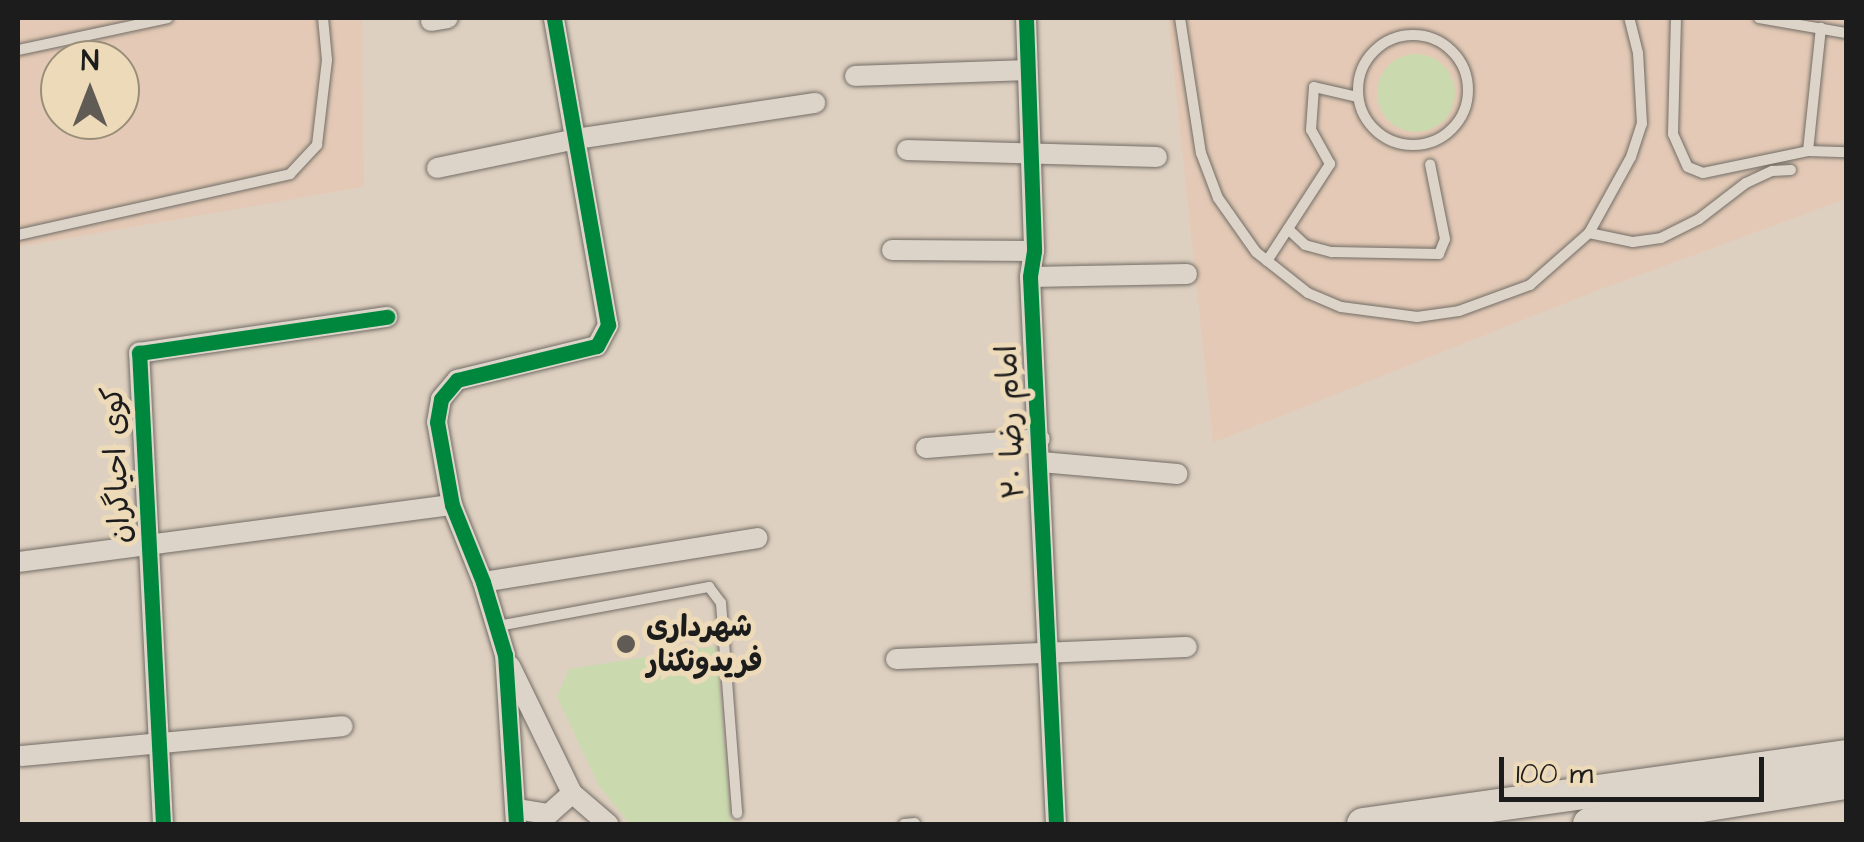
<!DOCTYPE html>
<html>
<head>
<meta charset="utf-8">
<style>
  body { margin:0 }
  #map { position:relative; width:1864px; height:842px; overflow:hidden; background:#ded0c0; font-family:"Architects Daughter","Playpen Sans Arabic",sans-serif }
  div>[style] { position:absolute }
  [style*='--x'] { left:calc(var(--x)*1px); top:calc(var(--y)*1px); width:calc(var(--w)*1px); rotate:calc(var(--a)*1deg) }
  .built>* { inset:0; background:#e4cab6 }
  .green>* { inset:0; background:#cadaae }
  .round { border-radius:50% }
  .roads { filter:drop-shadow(0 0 2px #736d66) drop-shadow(0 0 2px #736d66) }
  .service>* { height:10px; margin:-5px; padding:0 5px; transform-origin:5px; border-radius:5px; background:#dcd4c8 }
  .service>.ring { margin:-5px; padding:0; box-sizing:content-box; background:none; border:10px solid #dcd4c8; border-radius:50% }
  .minor>* { height:20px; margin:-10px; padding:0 10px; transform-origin:10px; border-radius:10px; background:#dcd4c8 }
  .trunk>* { height:32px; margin:-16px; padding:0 16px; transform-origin:16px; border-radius:16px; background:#dcd4c8 }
  .cycleway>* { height:15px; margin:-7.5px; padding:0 7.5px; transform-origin:7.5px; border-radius:7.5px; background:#00873e }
  .dots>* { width:28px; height:28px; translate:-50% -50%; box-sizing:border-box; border:5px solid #eddab8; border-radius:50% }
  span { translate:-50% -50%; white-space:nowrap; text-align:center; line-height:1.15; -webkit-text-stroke:10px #eddab8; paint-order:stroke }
  .street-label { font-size:30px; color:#1c1c1c }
  .poi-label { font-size:30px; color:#1c1c1c; font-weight:700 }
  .left { translate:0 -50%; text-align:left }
  .frame { position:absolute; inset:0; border:20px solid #1c1c1c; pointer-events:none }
  .north { position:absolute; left:40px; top:40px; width:100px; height:100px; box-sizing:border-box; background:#eddab8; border:2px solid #998e7a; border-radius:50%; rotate:0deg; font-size:28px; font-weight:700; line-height:40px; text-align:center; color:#1c1c1c }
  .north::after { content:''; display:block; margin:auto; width:35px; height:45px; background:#605b55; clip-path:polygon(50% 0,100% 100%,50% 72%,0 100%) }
  .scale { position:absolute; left:1499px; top:757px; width:265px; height:45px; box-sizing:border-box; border:5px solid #1c1c1c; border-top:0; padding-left:12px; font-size:30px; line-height:35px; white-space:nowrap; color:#1c1c1c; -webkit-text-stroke:8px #eddab8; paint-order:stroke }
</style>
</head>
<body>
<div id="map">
  <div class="built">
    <i style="clip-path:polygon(evenodd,18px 18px,362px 18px,364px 187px,18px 247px,18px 18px,60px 60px,120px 60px,120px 120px,60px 120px,60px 60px)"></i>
    <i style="clip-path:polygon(1168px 18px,1846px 18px,1846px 199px,1591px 293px,1213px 443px)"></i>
  </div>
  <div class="green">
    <i class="round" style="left:1377px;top:54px;width:78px;height:78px"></i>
    <i style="clip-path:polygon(716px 646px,731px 824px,630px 824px,599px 786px,557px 697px,569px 669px)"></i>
  </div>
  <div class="roads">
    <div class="service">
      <i style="--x:1180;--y:18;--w:137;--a:81.2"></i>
      <i style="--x:1201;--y:153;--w:48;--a:69.3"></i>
      <i style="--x:1218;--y:198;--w:66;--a:54.9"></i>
      <i style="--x:1256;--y:252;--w:66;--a:38.3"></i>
      <i style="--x:1308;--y:293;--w:36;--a:23"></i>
      <i style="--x:1341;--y:307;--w:77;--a:7.5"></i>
      <i style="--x:1417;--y:317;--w:42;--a:-8.1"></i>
      <i style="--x:1459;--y:311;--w:76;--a:-20.1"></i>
      <i style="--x:1530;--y:285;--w:79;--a:-41.4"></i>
      <i style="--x:1589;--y:233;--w:87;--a:-61.1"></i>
      <i style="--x:1631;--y:157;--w:35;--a:-72"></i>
      <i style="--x:1642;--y:124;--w:71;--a:-93.2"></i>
      <i style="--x:1638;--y:53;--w:36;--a:-104"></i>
      <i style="--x:1676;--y:18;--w:116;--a:91.5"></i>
      <i style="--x:1673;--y:134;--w:36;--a:66"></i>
      <i style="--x:1688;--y:167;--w:16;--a:22"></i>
      <i style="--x:1703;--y:173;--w:107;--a:-11.8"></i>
      <i style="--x:1808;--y:151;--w:38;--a:2"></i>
      <i style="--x:1759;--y:18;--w:88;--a:9.8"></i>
      <i class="ring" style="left:1358px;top:35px;width:100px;height:100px"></i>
      <i style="--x:18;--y:50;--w:153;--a:-12"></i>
      <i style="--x:1808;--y:151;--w:124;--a:-84"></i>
      <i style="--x:1288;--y:229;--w:23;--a:43"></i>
      <i style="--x:1305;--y:245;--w:28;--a:15"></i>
      <i style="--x:1332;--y:252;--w:107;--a:1.1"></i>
      <i style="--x:1439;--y:254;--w:16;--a:-68"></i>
      <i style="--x:1445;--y:239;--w:76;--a:-101.3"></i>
      <i style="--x:1589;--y:233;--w:45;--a:11.6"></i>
      <i style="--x:1633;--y:242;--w:28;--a:-8"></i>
      <i style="--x:1661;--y:238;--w:42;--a:-26.6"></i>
      <i style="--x:1699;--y:219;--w:59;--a:-37.5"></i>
      <i style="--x:1746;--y:183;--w:29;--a:-25"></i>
      <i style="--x:1772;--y:171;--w:19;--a:-3"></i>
      <i style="--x:18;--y:235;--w:279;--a:-12.6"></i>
      <i style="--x:290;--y:174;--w:40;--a:-47"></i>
      <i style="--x:317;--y:145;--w:86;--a:-83.3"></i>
      <i style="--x:327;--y:60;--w:42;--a:-95.4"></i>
      <i style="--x:1267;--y:261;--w:116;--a:-57"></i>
      <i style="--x:1330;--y:164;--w:39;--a:-119"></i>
      <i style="--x:1311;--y:130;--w:43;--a:-86"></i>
      <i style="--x:1314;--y:87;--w:44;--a:13.1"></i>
      <i style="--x:498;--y:626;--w:215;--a:-10.5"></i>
      <i style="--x:709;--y:587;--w:20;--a:53"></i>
      <i style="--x:721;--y:603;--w:211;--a:85.6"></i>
      <i style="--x:904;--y:824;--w:11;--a:-5"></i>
    </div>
    <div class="minor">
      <i style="--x:1026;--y:18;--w:233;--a:88"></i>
      <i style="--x:1034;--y:251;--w:26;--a:99"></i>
      <i style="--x:1030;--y:277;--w:548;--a:87.28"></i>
      <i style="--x:431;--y:21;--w:17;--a:-10"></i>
      <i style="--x:855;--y:76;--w:172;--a:-2"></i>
      <i style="--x:907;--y:150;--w:250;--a:1.6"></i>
      <i style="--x:437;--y:168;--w:142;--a:-11.8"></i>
      <i style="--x:576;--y:139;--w:242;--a:-8.6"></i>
      <i style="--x:892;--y:250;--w:142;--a:0.4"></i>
      <i style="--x:1030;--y:277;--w:157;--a:-1.1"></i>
      <i style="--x:926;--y:448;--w:114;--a:-4.5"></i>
      <i style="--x:1041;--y:462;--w:137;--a:5"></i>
      <i style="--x:18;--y:562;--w:438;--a:-7.5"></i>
      <i style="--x:483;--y:582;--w:278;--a:-9.1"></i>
      <i style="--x:896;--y:659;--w:291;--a:-2.4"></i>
      <i style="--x:510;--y:666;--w:141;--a:64"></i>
      <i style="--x:572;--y:793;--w:48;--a:40.7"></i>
      <i style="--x:21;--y:756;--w:323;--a:-5.3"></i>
      <i style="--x:517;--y:809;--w:32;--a:9"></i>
      <i style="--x:549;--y:814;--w:31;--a:-42"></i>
      <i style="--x:163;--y:824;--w:472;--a:-92.9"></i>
      <i style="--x:139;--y:353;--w:251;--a:-8.3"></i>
      <i style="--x:516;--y:824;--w:169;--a:-93.7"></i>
      <i style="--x:505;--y:655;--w:76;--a:-106.8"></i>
      <i style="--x:483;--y:582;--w:83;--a:-111.9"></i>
      <i style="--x:452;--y:505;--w:84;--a:-100.2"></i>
      <i style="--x:437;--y:422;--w:23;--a:-80"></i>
      <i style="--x:441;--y:399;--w:25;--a:-50"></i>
      <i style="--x:457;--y:380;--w:144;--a:-13.7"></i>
      <i style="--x:597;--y:346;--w:24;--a:-62"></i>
      <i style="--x:608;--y:325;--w:312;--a:-100"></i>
    </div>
    <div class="trunk">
      <i style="--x:1363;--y:824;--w:488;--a:-8"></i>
      <i style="--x:1589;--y:824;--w:260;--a:-9.1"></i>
    </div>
  </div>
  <div class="cycleway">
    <i style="--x:1026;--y:18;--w:233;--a:88"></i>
    <i style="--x:1034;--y:251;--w:26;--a:99"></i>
    <i style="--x:1030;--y:277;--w:548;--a:87.28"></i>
    <i style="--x:163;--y:824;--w:472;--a:-92.9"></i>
    <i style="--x:139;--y:353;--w:251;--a:-8.3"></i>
    <i style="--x:516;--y:824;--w:169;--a:-93.7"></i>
    <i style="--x:505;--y:655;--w:76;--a:-106.8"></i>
    <i style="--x:483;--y:582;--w:83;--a:-111.9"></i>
    <i style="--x:452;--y:505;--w:84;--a:-100.2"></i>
    <i style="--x:437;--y:422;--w:23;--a:-80"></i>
    <i style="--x:441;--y:399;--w:25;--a:-50"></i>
    <i style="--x:457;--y:380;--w:144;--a:-13.7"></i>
    <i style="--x:597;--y:346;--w:24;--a:-62"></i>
    <i style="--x:608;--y:325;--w:312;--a:-100"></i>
  </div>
  <div class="dots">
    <i style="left:626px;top:644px;background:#605b55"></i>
  </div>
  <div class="street-label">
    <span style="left:1011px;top:422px;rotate:-93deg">امام رضا ۲۰</span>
    <span style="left:117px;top:465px;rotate:-93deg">کوی احیاگران</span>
  </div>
  <div class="poi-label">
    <span class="left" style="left:646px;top:644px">شهرداری<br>فریدونکنار</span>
  </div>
  <div class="frame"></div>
  <div class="north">N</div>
  <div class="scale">100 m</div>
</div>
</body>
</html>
